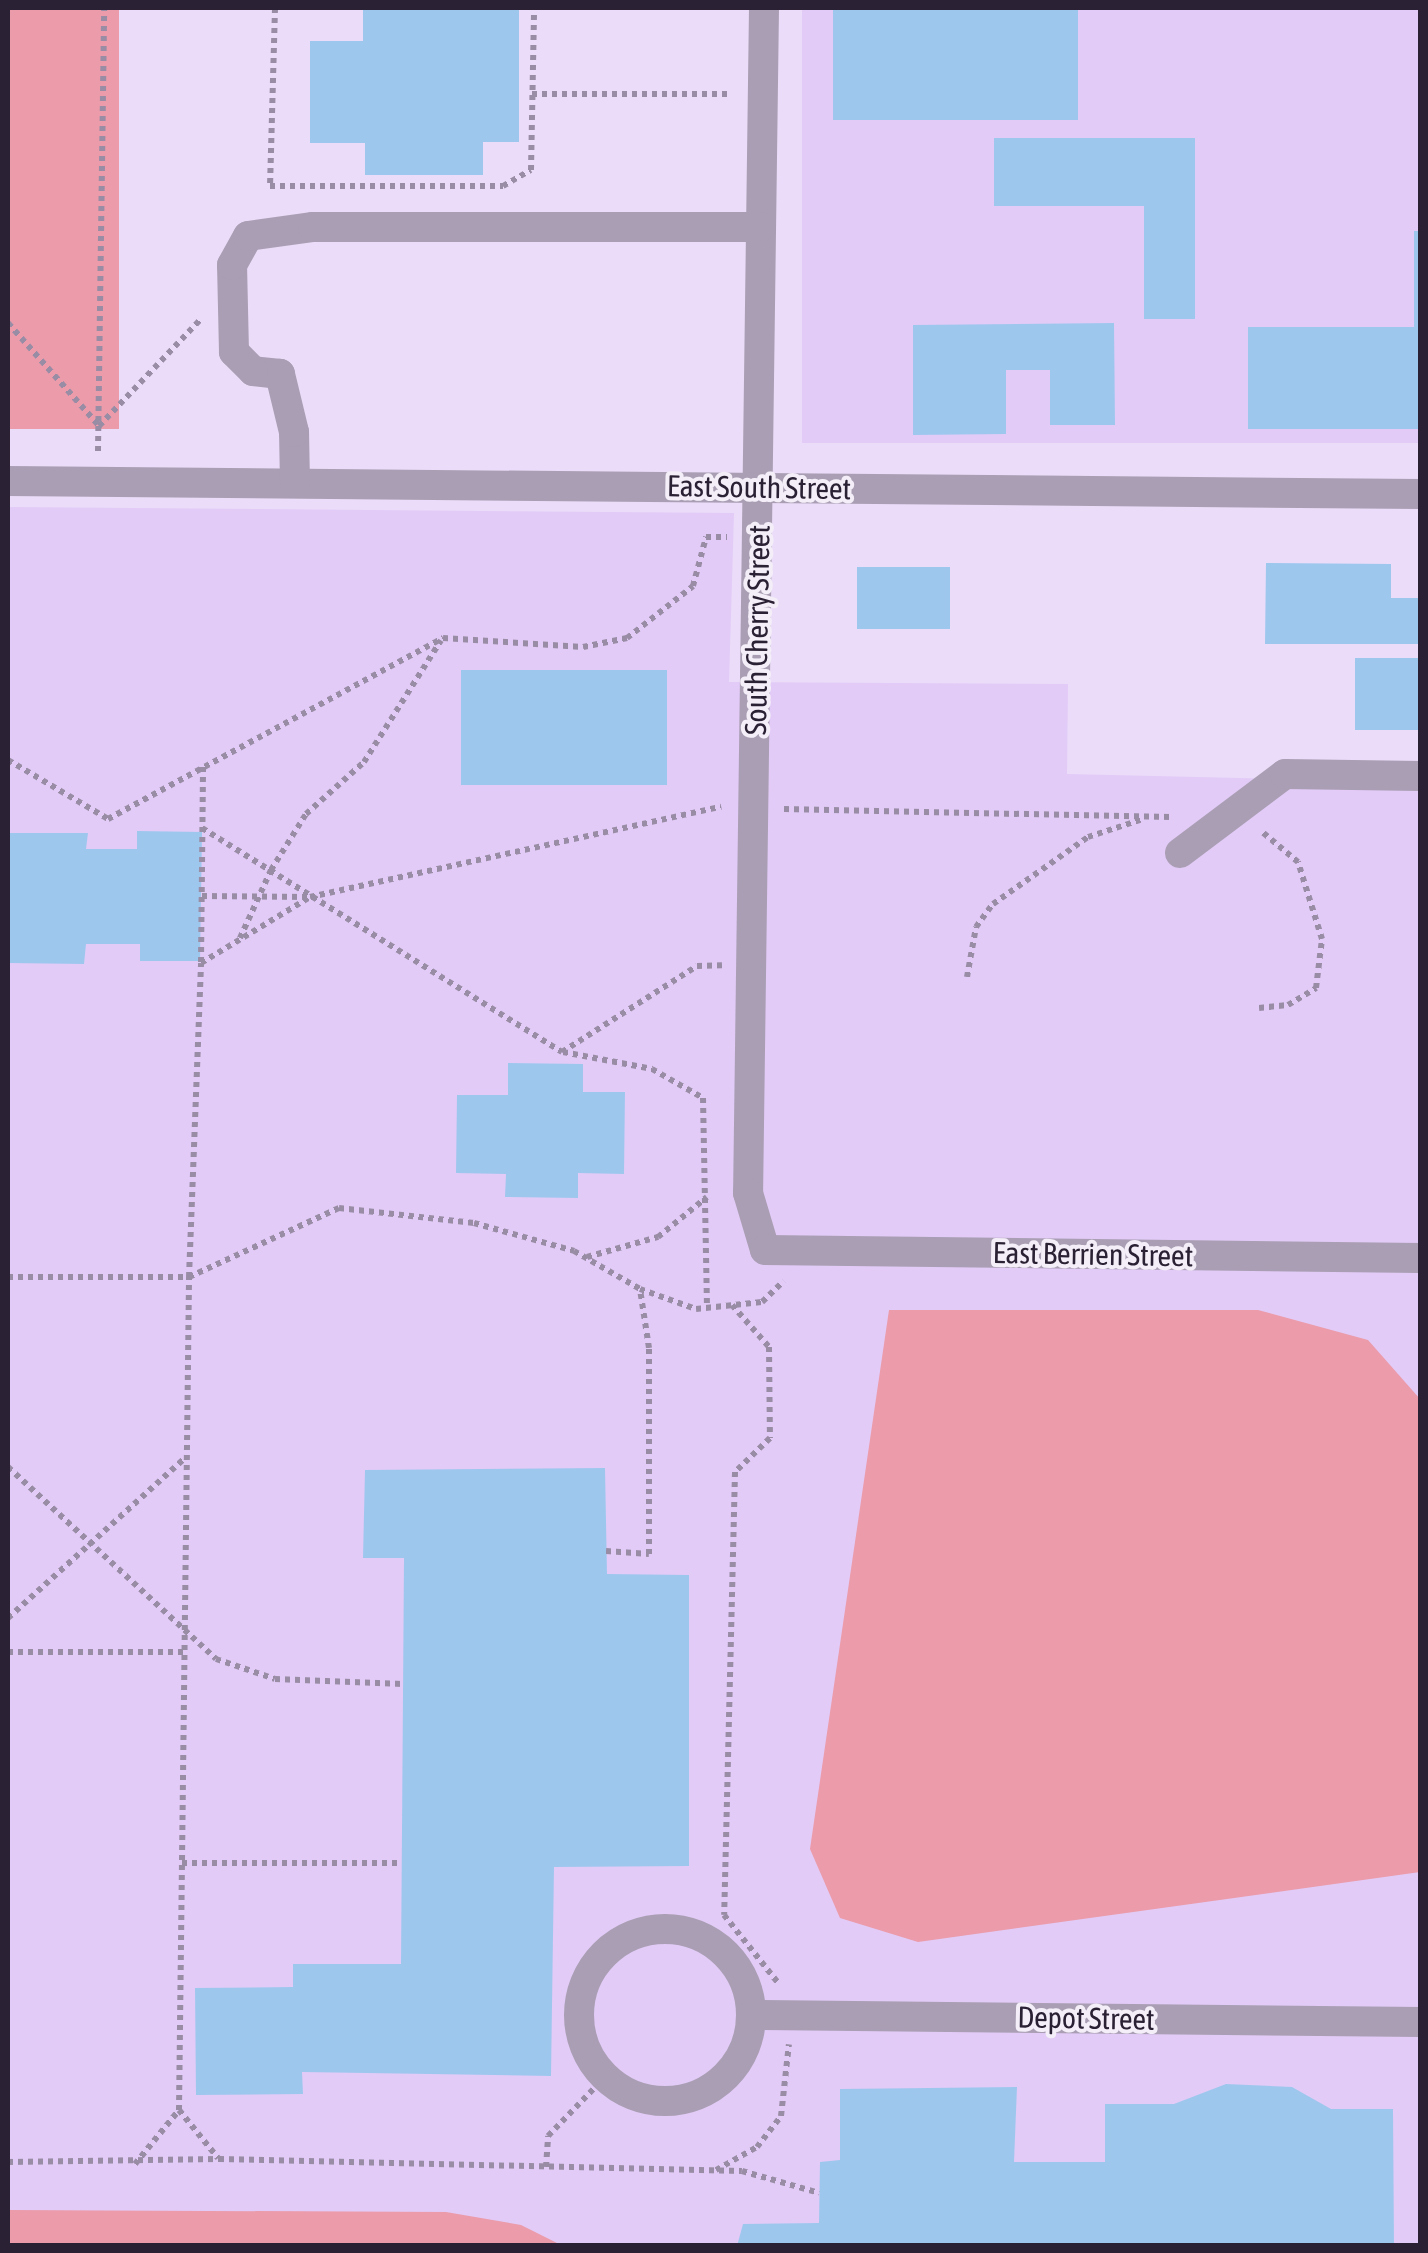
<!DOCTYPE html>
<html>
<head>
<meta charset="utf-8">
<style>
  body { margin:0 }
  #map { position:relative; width:1428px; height:2253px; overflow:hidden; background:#ebdcf9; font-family:"Asap Condensed",sans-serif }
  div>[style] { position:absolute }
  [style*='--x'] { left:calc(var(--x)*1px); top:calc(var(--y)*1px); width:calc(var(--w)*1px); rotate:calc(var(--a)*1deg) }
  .built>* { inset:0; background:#e2cbf7; transform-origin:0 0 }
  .green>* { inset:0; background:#eb9ba9; transform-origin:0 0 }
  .building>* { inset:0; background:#9ec7ee; transform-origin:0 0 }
  .path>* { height:6px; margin-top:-3px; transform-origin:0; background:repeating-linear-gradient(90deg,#998ca5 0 5px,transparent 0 10px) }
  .minor>* { height:30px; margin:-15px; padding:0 15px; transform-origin:15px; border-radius:15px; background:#a99eb3 }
  .minor>.ring { margin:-15px; padding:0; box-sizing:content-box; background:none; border:30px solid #a99eb3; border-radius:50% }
  span { translate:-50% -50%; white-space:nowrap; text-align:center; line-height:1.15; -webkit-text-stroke:8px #f3eef8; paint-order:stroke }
  .street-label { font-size:30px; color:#2b2134 }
  .frame { position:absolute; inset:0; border:10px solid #2b2134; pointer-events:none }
</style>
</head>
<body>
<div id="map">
  <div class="built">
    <i style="left:802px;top:8px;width:618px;height:435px"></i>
    <i style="clip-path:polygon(8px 507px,734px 513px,729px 682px,1068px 684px,1067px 774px,1420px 782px,1420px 2245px,8px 2246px)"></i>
  </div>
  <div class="green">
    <i style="left:8px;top:8px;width:111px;height:421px"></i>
    <i style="clip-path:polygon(889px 1310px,1258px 1310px,1368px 1340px,1420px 1399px,1420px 1872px,918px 1942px,840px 1918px,810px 1849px)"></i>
    <i style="clip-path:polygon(8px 2210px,446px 2212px,521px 2225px,561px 2245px,8px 2245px)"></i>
  </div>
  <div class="building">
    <i style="clip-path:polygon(363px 8px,519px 8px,519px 142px,483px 142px,483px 175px,365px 175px,365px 143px,310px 143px,310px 41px,363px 41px)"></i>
    <i style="left:833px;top:8px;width:245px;height:112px"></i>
    <i style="clip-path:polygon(994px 138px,1195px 138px,1195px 319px,1144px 319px,1144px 206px,994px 206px)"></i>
    <i style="clip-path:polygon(1414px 231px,1420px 231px,1420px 429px,1248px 429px,1248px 327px,1414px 327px)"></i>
    <i style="clip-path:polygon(1114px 323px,1115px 425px,1050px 425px,1050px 370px,1006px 370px,1006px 434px,913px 435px,913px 325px)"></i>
    <i style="clip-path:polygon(1266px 563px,1391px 564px,1391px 598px,1420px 598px,1420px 644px,1265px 644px)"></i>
    <i style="left:857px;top:567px;width:93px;height:62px"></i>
    <i style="left:1355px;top:658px;width:65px;height:72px"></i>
    <i style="left:667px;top:670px;width:115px;height:206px;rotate:90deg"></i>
    <i style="clip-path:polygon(137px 831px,202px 832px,200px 961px,140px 961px,140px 944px,86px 944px,84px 964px,9px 963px,8px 833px,88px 833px,86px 849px,137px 849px)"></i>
    <i style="clip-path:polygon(508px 1063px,583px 1064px,583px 1092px,625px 1092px,624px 1174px,578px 1173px,578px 1198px,505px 1197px,506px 1174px,456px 1173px,457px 1095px,508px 1095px)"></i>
    <i style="clip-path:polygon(605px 1468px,607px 1574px,689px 1575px,689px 1866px,554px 1867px,551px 2076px,302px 2072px,303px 2094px,196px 2095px,195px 1988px,293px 1987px,293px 1964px,401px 1964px,404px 1558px,363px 1558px,365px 1470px)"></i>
    <i style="clip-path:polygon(1226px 2084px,1292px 2087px,1331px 2109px,1393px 2109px,1394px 2246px,737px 2246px,743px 2224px,819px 2223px,820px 2162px,840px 2160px,840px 2089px,1017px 2087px,1014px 2162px,1105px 2162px,1105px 2104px,1174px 2104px)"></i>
  </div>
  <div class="path">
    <i style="--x:275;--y:8;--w:178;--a:91.6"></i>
    <i style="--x:270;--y:186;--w:233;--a:0"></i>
    <i style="--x:503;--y:186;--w:32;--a:-30"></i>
    <i style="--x:531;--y:170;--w:162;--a:-88.9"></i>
    <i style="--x:532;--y:94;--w:199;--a:0"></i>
    <i style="--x:8;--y:323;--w:137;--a:48.5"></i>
    <i style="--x:99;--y:426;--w:146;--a:-46.4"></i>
    <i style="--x:98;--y:451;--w:443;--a:-89.2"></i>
    <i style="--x:8;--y:760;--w:116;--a:30.5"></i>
    <i style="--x:108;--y:819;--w:381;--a:-28.4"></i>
    <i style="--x:443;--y:638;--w:140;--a:3.7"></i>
    <i style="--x:583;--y:647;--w:45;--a:-11.6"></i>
    <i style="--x:627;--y:638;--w:84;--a:-38.2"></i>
    <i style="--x:693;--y:586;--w:51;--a:-75.1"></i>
    <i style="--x:706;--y:537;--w:21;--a:0"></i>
    <i style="--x:784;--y:809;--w:387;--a:1.2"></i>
    <i style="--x:202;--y:828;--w:424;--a:31.9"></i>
    <i style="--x:562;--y:1052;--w:160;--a:-32.5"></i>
    <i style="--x:697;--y:966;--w:25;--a:-2"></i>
    <i style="--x:202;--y:896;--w:108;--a:0.5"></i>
    <i style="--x:310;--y:897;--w:421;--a:-12.4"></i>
    <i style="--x:240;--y:938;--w:75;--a:-65.5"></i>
    <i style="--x:271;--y:870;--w:66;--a:-58"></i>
    <i style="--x:306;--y:814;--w:78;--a:-41.9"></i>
    <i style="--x:364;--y:762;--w:144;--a:-57.7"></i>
    <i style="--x:201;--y:962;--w:195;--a:-89.4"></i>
    <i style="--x:967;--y:977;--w:51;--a:-79.8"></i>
    <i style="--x:976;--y:927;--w:29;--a:-54"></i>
    <i style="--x:993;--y:904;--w:116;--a:-35.2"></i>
    <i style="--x:1088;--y:837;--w:58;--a:-18.1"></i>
    <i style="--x:1259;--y:1008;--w:29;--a:-6"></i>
    <i style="--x:1288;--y:1005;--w:33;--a:-31"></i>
    <i style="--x:1316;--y:988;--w:49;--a:-83"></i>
    <i style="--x:1322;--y:939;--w:81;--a:-107.3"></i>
    <i style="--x:1298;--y:862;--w:48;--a:-140"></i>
    <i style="--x:563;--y:1052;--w:91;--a:10.8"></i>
    <i style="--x:652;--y:1069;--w:59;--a:29.6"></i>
    <i style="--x:703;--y:1098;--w:210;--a:88.9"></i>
    <i style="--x:587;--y:1257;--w:74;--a:-15.7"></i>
    <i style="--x:658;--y:1237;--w:63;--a:-39.2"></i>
    <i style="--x:8;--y:1277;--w:181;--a:0"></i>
    <i style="--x:189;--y:1277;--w:165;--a:-24.7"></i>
    <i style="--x:339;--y:1208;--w:136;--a:6.3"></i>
    <i style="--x:474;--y:1223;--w:104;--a:15.6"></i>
    <i style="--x:574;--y:1251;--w:76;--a:29.9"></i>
    <i style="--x:640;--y:1289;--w:59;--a:19.7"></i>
    <i style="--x:696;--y:1309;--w:66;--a:-6.1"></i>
    <i style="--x:762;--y:1302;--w:30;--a:-44"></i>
    <i style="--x:732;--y:1305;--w:56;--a:48.6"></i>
    <i style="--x:769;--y:1347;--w:91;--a:89.4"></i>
    <i style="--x:770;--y:1438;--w:49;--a:135.8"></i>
    <i style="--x:735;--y:1472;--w:443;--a:91.4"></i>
    <i style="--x:724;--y:1915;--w:88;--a:51.4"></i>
    <i style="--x:8;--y:1467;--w:283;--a:42.7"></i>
    <i style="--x:216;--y:1659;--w:62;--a:18.7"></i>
    <i style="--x:275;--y:1679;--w:128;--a:2.2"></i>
    <i style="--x:606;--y:1551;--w:43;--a:4"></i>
    <i style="--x:649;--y:1554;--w:206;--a:-90"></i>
    <i style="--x:649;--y:1348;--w:60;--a:-98.7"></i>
    <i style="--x:8;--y:1618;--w:240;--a:-42.1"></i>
    <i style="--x:8;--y:1652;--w:177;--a:0"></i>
    <i style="--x:182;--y:1863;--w:220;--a:0"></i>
    <i style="--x:179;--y:2110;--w:62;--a:50.9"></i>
    <i style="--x:8;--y:2162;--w:211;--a:-0.8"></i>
    <i style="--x:219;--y:2159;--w:523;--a:1.31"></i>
    <i style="--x:742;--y:2171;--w:80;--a:15.9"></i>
    <i style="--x:135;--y:2164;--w:70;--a:-50.8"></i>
    <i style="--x:179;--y:2110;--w:833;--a:-89.31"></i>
    <i style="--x:189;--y:1277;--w:314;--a:-87.8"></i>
    <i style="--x:201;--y:963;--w:127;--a:-31.2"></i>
    <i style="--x:546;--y:2167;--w:31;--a:-86"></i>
    <i style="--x:548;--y:2136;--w:82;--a:-46"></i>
    <i style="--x:716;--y:2170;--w:47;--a:-29.3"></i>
    <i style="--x:757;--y:2147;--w:39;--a:-52"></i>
    <i style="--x:781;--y:2116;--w:72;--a:-83.7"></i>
  </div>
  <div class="minor">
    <i style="--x:764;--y:8;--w:1185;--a:90.77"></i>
    <i style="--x:748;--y:1193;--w:59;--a:73.4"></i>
    <i style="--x:765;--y:1250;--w:655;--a:0.7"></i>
    <i style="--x:8;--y:481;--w:1412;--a:0.53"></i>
    <i style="--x:295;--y:483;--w:51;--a:-91.1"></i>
    <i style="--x:294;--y:432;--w:60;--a:-103.6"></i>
    <i style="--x:280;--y:374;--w:27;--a:-174"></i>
    <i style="--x:253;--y:371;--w:27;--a:-135"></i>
    <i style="--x:234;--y:352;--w:87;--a:-91.3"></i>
    <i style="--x:232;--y:265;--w:33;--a:-61"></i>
    <i style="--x:248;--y:236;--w:66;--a:-7.9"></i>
    <i style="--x:313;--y:227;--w:448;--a:0"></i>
    <i style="--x:1180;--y:853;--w:131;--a:-37"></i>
    <i style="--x:1285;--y:774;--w:135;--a:0.8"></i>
    <i class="ring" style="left:579px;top:1929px;width:142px;height:142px"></i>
    <i style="--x:752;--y:2015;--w:668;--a:0.6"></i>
  </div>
  <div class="street-label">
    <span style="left:759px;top:487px;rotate:1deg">East South Street</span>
    <span style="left:757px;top:630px;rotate:-89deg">South Cherry Street</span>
    <span style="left:1093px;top:1254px;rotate:1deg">East Berrien Street</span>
    <span style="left:1086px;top:2018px;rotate:1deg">Depot Street</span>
  </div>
  <div class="frame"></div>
</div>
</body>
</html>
